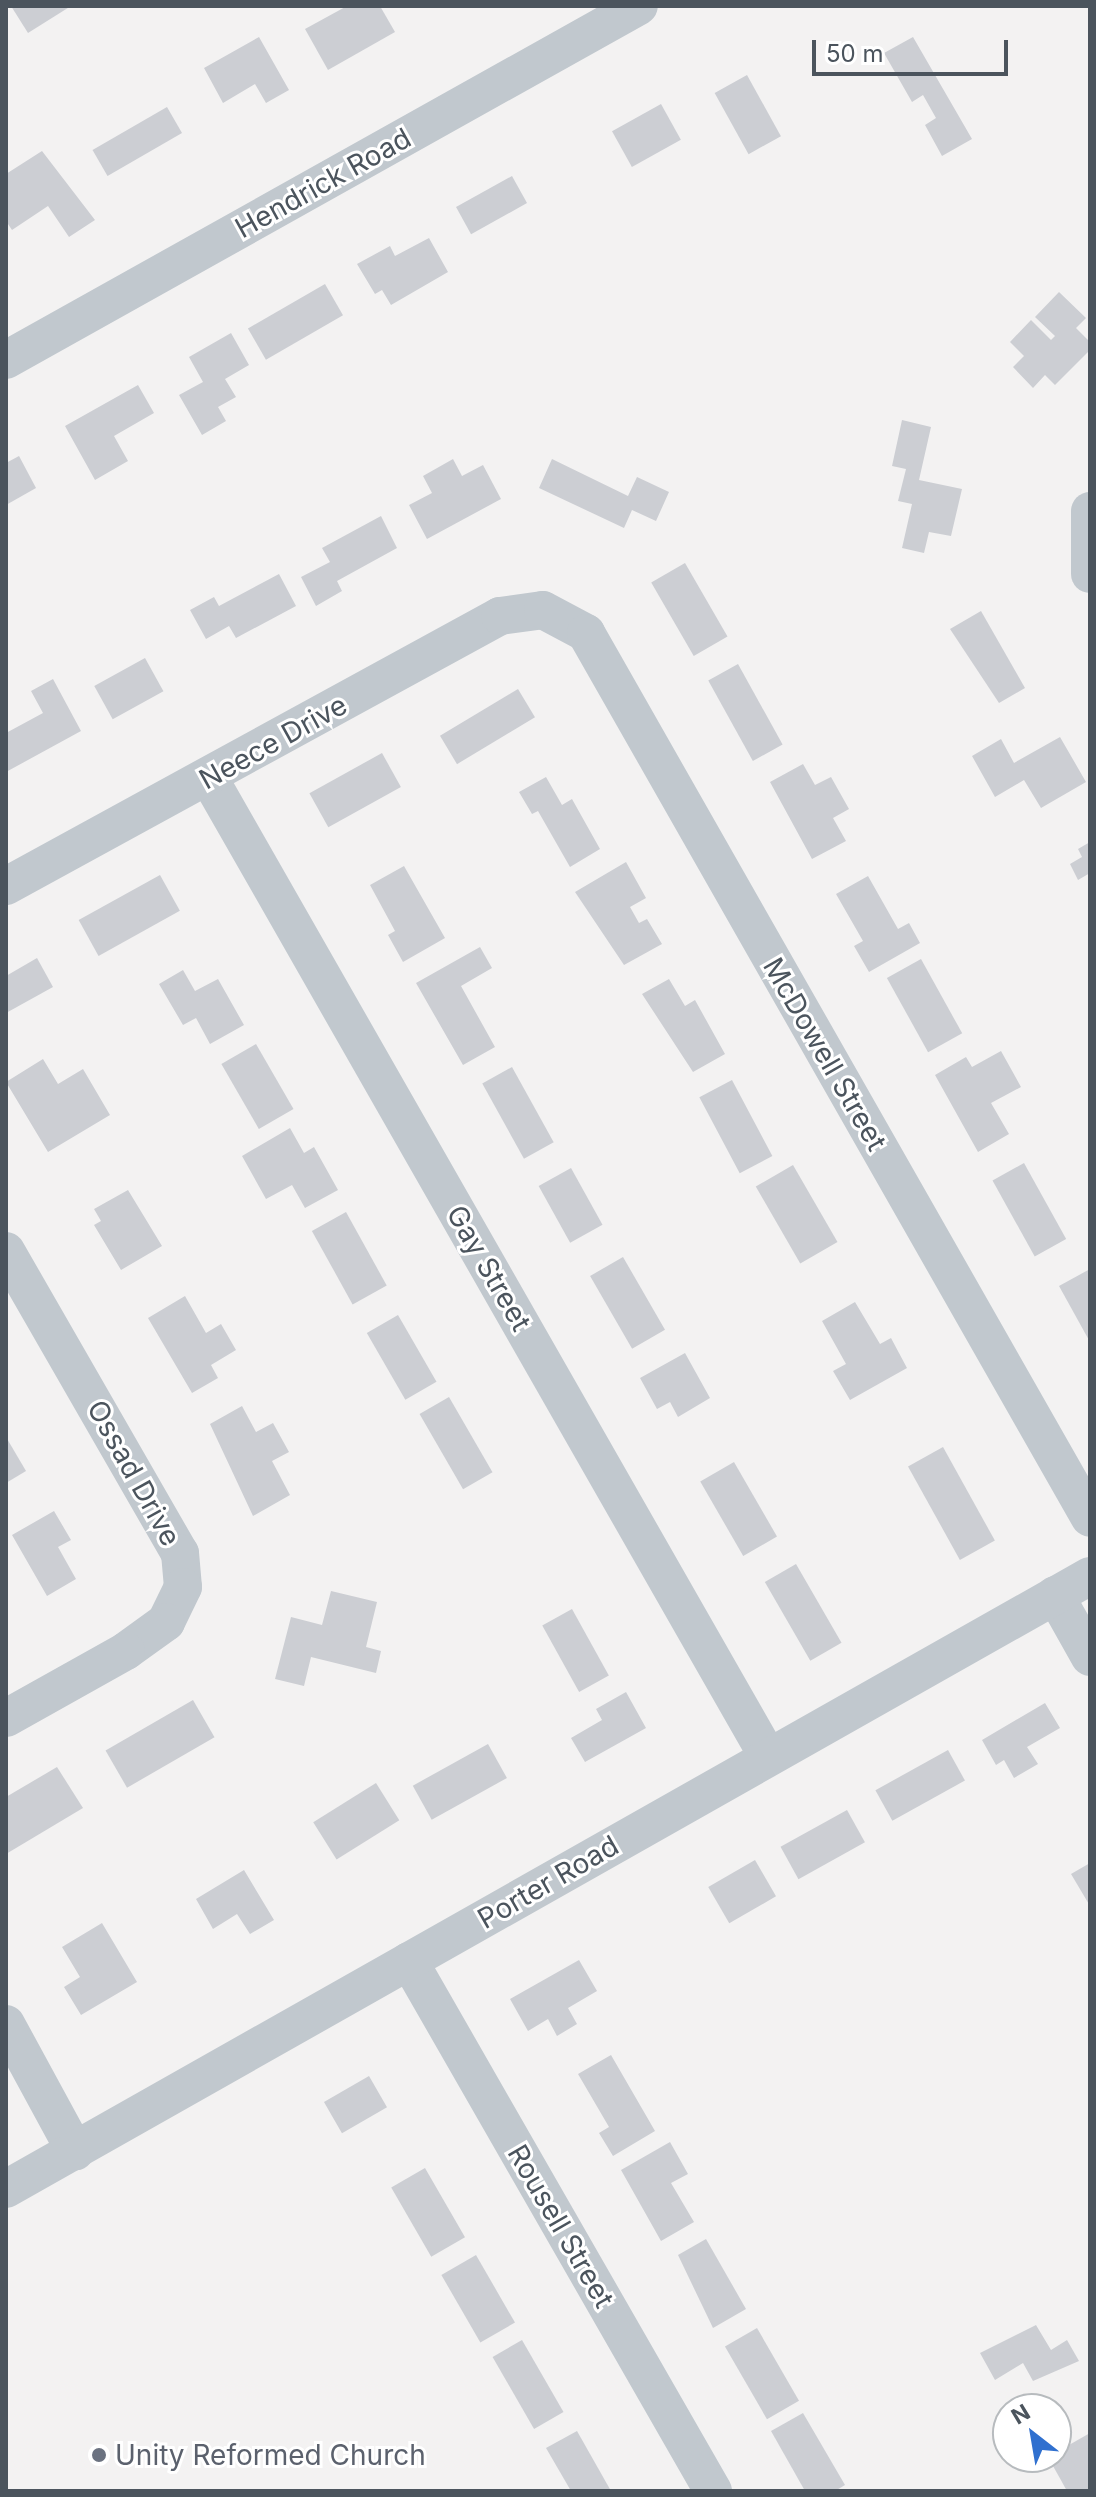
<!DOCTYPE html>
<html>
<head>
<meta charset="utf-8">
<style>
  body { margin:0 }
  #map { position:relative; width:1096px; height:2497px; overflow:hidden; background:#f3f2f2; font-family:Inter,sans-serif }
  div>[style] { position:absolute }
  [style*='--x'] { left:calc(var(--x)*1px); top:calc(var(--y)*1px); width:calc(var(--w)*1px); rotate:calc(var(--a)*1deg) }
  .building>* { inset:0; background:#ccced3; transform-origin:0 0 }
  .minor>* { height:38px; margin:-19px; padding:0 19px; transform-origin:19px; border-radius:19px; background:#c1c8ce }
  .dots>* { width:22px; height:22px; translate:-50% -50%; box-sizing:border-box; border:4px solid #fff; border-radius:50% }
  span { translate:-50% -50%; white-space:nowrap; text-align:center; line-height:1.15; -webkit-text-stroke:6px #fff; paint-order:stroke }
  .street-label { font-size:28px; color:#4b545d }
  .worship-label { font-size:28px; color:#5b616d }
  .left { translate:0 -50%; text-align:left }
  .frame { position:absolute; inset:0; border:8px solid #4b545d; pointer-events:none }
  .north { position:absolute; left:992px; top:2393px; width:80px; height:80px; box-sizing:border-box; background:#fff; border:2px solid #b7bbbe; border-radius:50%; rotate:329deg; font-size:22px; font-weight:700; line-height:32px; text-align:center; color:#4b545d }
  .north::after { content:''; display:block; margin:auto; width:28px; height:36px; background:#3070cf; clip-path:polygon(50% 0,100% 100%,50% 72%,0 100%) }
  .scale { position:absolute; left:812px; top:40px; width:196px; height:36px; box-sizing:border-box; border:4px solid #4b545d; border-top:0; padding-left:10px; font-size:24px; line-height:28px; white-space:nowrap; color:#4b545d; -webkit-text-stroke:6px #fff; paint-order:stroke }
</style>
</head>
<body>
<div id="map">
  <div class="building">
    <i style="clip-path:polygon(11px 6px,71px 6px,28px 33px)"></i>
    <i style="clip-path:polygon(347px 6px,380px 6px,395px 32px,328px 70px,305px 29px)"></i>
    <i style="clip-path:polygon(259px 37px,289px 90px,266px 103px,255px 84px,223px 103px,204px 68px)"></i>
    <i style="clip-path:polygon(913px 37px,972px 139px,942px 156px,925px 125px,936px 118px,923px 95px,912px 102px,884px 53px)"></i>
    <i style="left:747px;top:75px;width:70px;height:37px;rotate:61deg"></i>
    <i style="left:661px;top:104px;width:41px;height:56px;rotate:61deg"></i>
    <i style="left:167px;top:107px;width:30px;height:86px;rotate:60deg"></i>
    <i style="clip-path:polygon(42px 151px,95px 220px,69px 237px,48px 206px,12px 230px,6px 221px,6px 174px)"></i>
    <i style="left:512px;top:176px;width:31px;height:64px;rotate:61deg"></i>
    <i style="clip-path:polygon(429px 238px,448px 272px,391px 305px,382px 290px,375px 294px,357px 264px,390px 246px,395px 256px)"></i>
    <i style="left:325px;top:284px;width:36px;height:89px;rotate:60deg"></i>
    <i style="clip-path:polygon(1059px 292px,1086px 318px,1076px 328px,1090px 342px,1090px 350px,1055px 385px,1045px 375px,1033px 388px,1013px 367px,1024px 356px,1010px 342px,1031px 320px,1051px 340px,1055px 336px,1035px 317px)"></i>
    <i style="clip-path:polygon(231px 333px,249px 365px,225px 379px,236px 397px,218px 407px,226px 421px,202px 435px,179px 395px,203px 382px,189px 357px)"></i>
    <i style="clip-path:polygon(138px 385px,154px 413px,114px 436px,128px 461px,95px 480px,65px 426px)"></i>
    <i style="clip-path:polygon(902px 420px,931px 427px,919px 480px,962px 489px,951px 536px,929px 532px,924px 553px,902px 548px,912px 504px,898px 501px,906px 469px,892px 466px)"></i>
    <i style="clip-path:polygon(19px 456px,36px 488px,6px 505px,6px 463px)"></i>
    <i style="clip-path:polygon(453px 459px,462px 476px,483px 465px,501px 499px,427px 539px,409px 505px,432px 493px,423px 476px)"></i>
    <i style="clip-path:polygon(552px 459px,628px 496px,637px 477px,669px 492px,656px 521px,632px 510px,624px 528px,539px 488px)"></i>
    <i style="clip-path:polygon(381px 516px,397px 548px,337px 581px,342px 591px,316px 606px,301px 577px,330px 562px,322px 548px)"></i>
    <i style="left:685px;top:563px;width:85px;height:39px;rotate:60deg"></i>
    <i style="clip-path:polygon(279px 574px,296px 606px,236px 638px,229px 626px,206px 639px,190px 610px,214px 597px,219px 606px)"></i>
    <i style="clip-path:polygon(981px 611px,1025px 688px,999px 703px,950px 629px)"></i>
    <i style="left:145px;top:658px;width:38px;height:58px;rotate:61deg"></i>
    <i style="left:738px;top:664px;width:92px;height:34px;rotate:61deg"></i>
    <i style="clip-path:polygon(53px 679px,81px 731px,6px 772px,6px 733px,43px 713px,31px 691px)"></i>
    <i style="left:518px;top:689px;width:33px;height:91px;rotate:59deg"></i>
    <i style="clip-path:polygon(1060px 737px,1086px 782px,1041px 808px,1024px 780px,995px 797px,972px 756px,1001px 739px,1014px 763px)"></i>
    <i style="left:382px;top:753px;width:39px;height:83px;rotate:61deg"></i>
    <i style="clip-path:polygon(803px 764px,815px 785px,831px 777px,849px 809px,833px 818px,846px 841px,812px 859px,770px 782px)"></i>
    <i style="clip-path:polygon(546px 777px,562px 805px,572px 799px,600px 849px,570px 867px,538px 811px,532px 814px,519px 792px)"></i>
    <i style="clip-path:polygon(1090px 842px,1090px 873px,1078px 880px,1070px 864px,1082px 857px,1078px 849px)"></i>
    <i style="clip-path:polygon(626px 862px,646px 898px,630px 907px,639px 923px,647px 919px,662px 944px,624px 965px,575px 892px)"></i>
    <i style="clip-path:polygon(404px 866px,445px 938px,403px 962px,388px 935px,395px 931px,370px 885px)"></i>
    <i style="left:160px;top:875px;width:41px;height:93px;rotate:61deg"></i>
    <i style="clip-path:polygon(868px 876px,898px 929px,909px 923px,920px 943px,869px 972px,854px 946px,863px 941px,836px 894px)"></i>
    <i style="clip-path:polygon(480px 947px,492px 968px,461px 986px,495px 1047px,463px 1065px,416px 983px)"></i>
    <i style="clip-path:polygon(37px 958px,53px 987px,6px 1013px,6px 976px)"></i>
    <i style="left:921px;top:959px;width:85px;height:39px;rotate:61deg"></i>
    <i style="clip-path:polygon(183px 970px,195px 991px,218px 979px,244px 1025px,210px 1044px,196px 1018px,183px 1025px,159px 984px)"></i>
    <i style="clip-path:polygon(669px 979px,685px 1006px,695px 1000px,725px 1054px,693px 1072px,642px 994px)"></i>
    <i style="left:256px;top:1044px;width:75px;height:40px;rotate:60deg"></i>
    <i style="clip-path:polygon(1001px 1051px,1021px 1087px,991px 1103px,1009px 1134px,978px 1152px,935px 1075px,966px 1057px,972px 1067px)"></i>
    <i style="clip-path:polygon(43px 1059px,58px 1084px,83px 1069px,110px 1115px,48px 1152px,6px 1082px)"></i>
    <i style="left:512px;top:1067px;width:86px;height:34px;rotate:61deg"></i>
    <i style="left:732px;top:1080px;width:86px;height:37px;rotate:62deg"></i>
    <i style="clip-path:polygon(290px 1128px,304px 1153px,314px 1147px,338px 1190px,305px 1208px,292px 1185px,266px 1199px,242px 1156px)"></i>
    <i style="left:1024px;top:1163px;width:87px;height:36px;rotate:61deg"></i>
    <i style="left:793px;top:1165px;width:89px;height:43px;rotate:60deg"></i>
    <i style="left:571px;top:1168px;width:65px;height:37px;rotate:61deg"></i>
    <i style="clip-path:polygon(128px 1190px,162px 1246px,121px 1270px,94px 1225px,101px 1221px,94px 1209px)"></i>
    <i style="left:346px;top:1212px;width:84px;height:39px;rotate:61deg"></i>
    <i style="left:623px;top:1257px;width:84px;height:38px;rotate:60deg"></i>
    <i style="clip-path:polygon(1090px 1269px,1090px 1342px,1059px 1286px)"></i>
    <i style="clip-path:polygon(185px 1296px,206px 1333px,221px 1324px,236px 1350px,211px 1365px,218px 1378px,192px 1393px,148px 1318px)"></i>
    <i style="clip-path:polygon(855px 1302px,880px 1344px,891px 1338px,907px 1368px,850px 1400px,833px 1371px,846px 1364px,822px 1321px)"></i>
    <i style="left:398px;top:1315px;width:77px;height:36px;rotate:60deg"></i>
    <i style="clip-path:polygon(685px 1353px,710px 1398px,678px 1417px,670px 1402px,657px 1409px,640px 1378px)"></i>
    <i style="left:449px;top:1397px;width:87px;height:34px;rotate:60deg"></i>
    <i style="clip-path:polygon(242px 1406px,256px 1432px,273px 1423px,289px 1452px,272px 1461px,290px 1495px,253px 1516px,210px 1424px)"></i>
    <i style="clip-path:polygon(6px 1437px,26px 1471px,6px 1483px)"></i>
    <i style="left:943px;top:1447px;width:107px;height:40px;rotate:61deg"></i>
    <i style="left:734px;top:1462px;width:86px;height:39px;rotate:60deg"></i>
    <i style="clip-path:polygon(54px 1511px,71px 1540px,58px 1547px,76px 1579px,47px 1596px,12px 1535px)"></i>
    <i style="left:796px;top:1564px;width:91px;height:36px;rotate:60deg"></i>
    <i style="clip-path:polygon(331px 1591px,377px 1602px,366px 1647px,381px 1651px,376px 1673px,311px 1657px,304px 1686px,275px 1679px,291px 1617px,322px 1625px)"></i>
    <i style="left:572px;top:1609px;width:76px;height:34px;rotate:61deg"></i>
    <i style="clip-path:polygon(626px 1692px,646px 1728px,585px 1762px,571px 1738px,602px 1720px,596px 1709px)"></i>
    <i style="left:193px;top:1700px;width:43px;height:101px;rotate:60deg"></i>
    <i style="clip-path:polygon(1045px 1703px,1060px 1728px,1027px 1747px,1038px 1764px,1014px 1778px,1004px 1760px,996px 1765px,982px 1740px)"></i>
    <i style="left:488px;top:1744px;width:39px;height:86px;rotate:61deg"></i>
    <i style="left:948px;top:1750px;width:35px;height:83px;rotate:61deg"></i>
    <i style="clip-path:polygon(57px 1767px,83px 1808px,6px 1854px,6px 1797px)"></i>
    <i style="left:376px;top:1783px;width:44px;height:74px;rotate:58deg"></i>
    <i style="left:847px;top:1810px;width:37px;height:76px;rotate:61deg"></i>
    <i style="left:755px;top:1860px;width:42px;height:54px;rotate:60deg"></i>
    <i style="clip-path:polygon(1090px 1863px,1090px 1906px,1071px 1874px)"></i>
    <i style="clip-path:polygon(244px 1870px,274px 1920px,250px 1934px,237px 1914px,213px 1929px,196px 1899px)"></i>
    <i style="clip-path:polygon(102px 1923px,137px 1982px,81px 2015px,64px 1987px,80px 1977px,62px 1947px)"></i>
    <i style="clip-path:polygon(579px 1960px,597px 1991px,568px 2008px,577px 2024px,557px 2036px,548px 2019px,528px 2031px,510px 1999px)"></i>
    <i style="clip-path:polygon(611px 2055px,655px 2131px,613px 2156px,599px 2133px,609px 2127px,578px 2074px)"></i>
    <i style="left:369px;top:2076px;width:36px;height:52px;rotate:60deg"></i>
    <i style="clip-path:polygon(670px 2142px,688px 2174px,671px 2183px,694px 2222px,661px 2241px,621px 2170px)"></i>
    <i style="left:425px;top:2168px;width:80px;height:39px;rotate:60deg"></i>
    <i style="clip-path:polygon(706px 2239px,746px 2309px,713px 2328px,678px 2255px)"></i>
    <i style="left:476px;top:2255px;width:78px;height:40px;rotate:60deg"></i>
    <i style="clip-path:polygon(1036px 2325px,1051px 2350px,1067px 2340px,1079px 2361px,1033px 2381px,1023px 2363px,995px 2380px,980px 2353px)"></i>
    <i style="left:757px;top:2328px;width:84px;height:37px;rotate:60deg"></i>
    <i style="left:522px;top:2340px;width:83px;height:34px;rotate:60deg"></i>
    <i style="clip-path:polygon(803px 2413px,845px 2485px,835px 2491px,805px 2491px,771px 2431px)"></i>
    <i style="clip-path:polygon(577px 2431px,611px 2491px,571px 2491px,546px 2448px)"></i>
    <i style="clip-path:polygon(1090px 2433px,1090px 2491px,1067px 2491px,1048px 2457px)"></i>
  </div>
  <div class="minor">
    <i style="--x:6;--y:360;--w:725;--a:-29.22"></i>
    <i style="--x:1090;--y:511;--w:63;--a:90"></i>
    <i style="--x:209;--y:778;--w:1127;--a:60.27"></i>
    <i style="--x:6;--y:886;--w:563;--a:-28.66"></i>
    <i style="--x:500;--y:616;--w:43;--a:-7.9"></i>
    <i style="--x:543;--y:610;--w:49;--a:28.1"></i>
    <i style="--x:586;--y:633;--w:1018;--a:60.34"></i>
    <i style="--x:6;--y:1251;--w:349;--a:60.1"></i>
    <i style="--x:180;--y:1553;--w:34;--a:85"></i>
    <i style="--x:183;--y:1587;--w:39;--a:116"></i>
    <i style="--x:166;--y:1622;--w:49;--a:144.1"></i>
    <i style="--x:126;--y:1651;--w:137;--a:150.8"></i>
    <i style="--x:1055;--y:1595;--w:71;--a:60.6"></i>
    <i style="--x:409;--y:1961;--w:611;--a:60.16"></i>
    <i style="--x:6;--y:2024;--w:145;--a:61.5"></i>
    <i style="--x:6;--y:2189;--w:1245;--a:-29.49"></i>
  </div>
  <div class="dots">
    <i style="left:99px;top:2455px;background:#6b7280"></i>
  </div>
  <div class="street-label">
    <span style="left:323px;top:183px;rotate:-29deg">Hendrick Road</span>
    <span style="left:273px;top:742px;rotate:-29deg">Neece Drive</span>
    <span style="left:825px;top:1054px;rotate:60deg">McDowell Street</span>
    <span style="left:489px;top:1268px;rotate:60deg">Gay Street</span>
    <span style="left:134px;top:1473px;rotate:61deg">Ossad Drive</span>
    <span style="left:548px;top:1882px;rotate:-30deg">Porter Road</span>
    <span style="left:561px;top:2226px;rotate:60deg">Rousell Street</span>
  </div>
  <div class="worship-label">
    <span class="left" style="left:115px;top:2455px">Unity Reformed Church</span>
  </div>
  <div class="frame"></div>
  <div class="north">N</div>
  <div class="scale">50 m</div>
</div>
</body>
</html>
